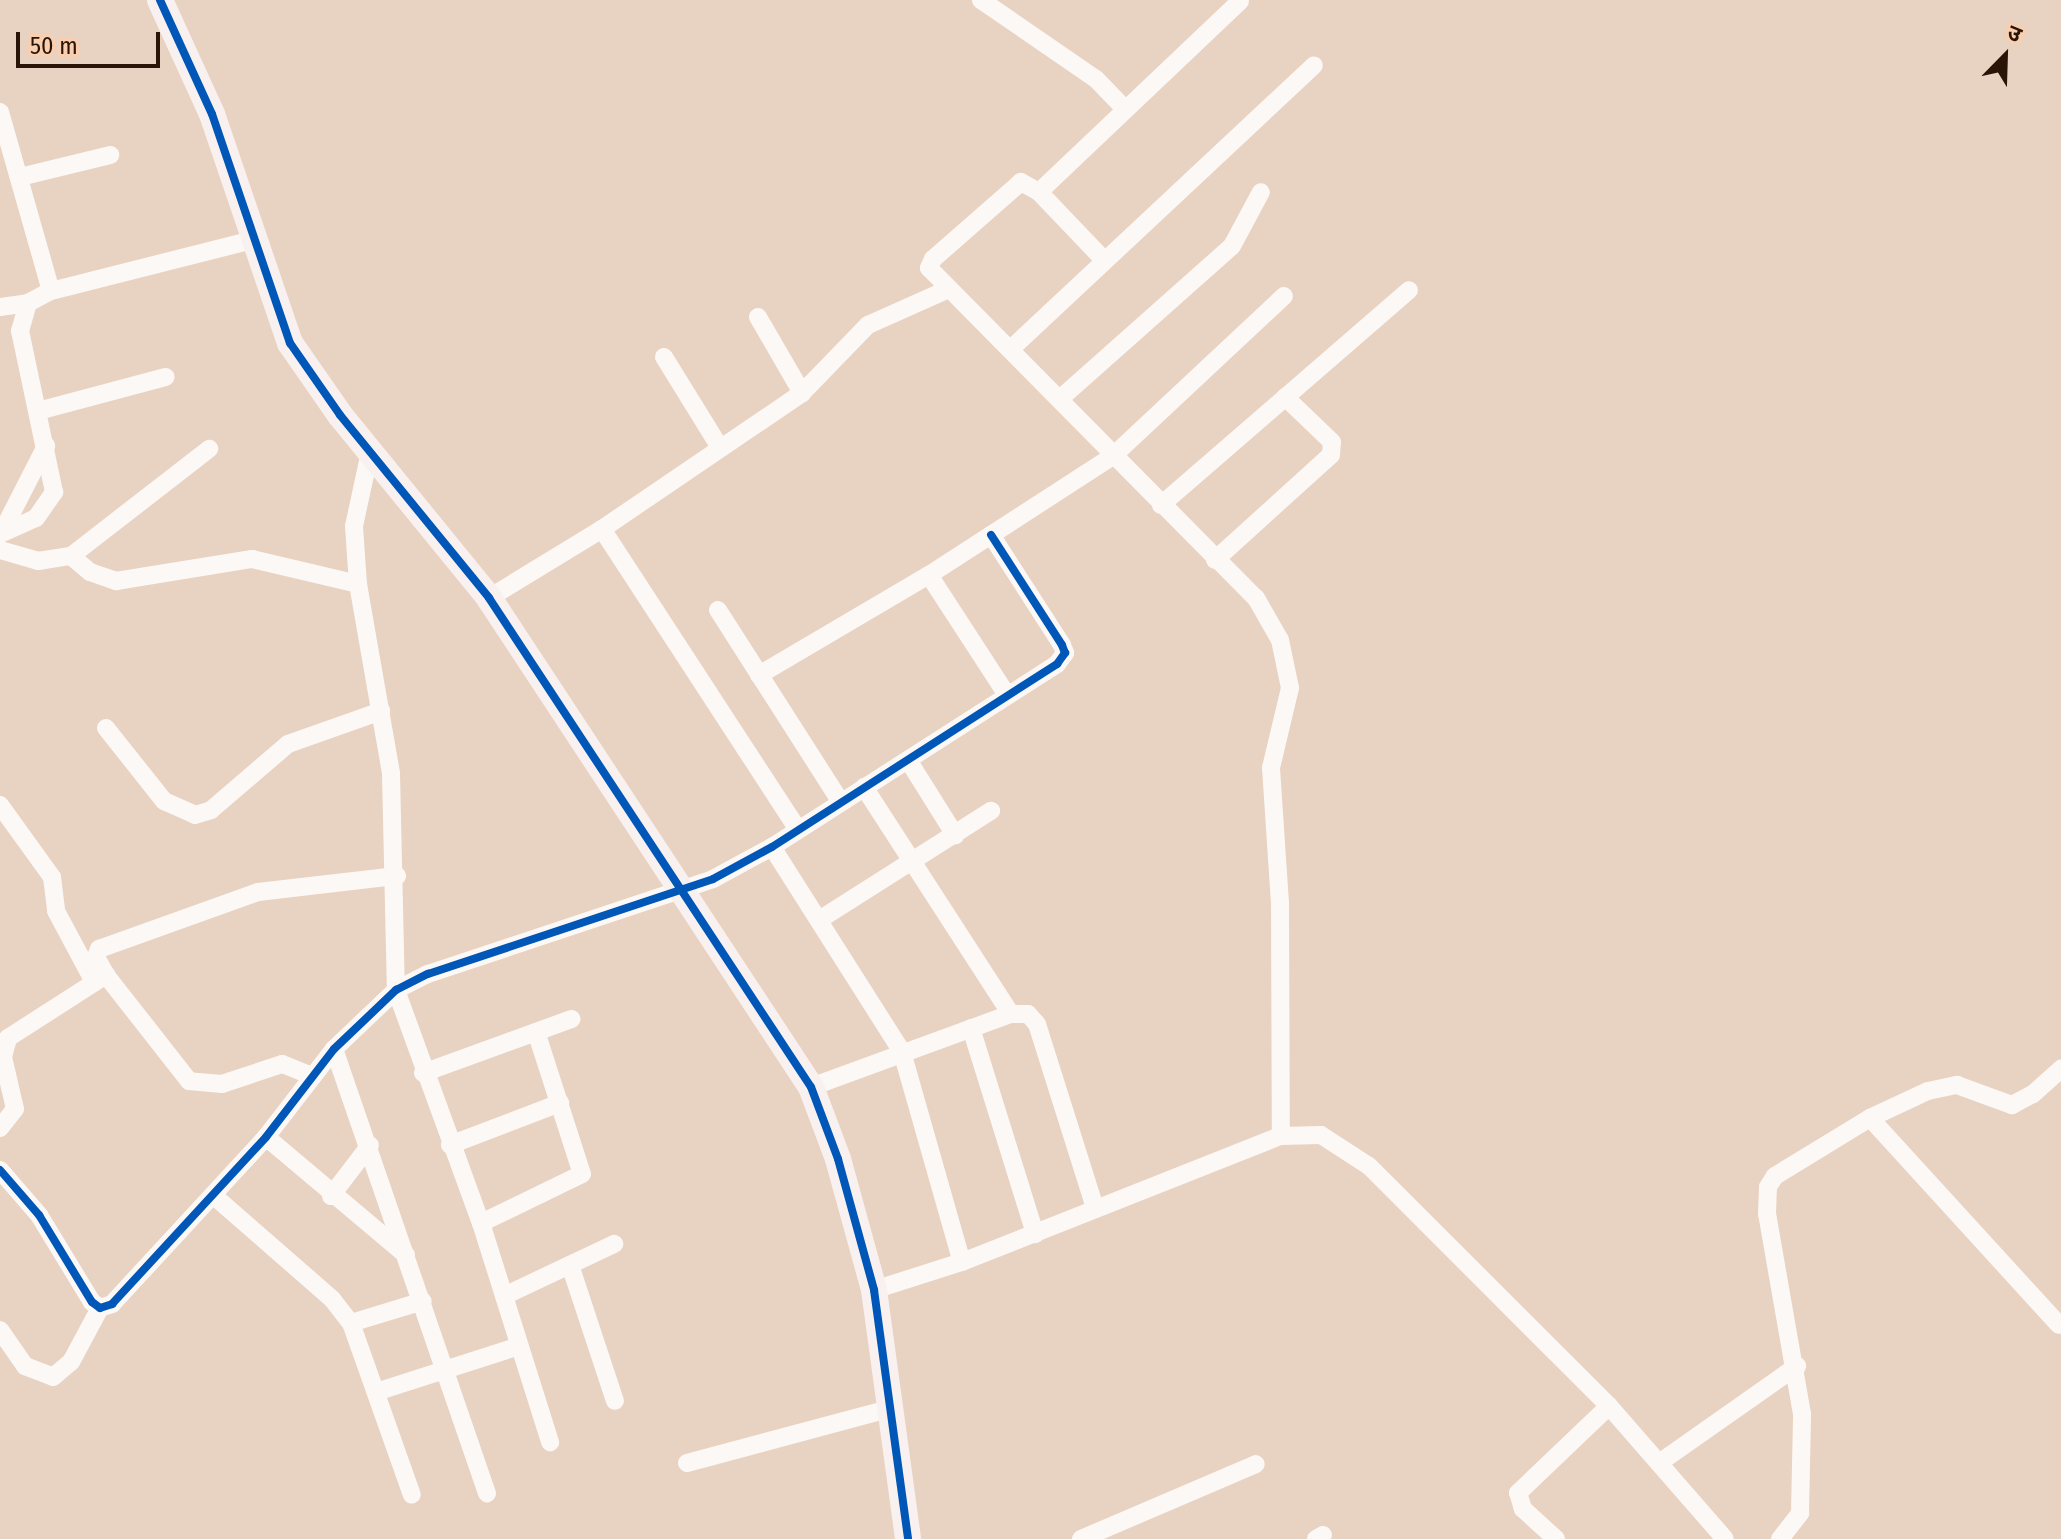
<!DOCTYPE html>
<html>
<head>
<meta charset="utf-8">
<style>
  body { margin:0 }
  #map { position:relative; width:2061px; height:1539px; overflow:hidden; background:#e8d2c1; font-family:"Fira Sans Condensed","Noto Sans Devanagari",sans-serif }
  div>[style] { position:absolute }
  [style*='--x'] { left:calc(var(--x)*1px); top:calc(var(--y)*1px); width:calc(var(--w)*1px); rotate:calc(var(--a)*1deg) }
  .street>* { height:18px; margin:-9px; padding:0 9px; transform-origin:9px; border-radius:9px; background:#fcf8f6 }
  .secondary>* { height:26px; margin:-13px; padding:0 13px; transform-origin:13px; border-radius:13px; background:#f8f1f0 }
  .cycleway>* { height:8px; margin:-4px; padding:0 4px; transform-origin:4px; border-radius:4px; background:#0057b8 }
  span { translate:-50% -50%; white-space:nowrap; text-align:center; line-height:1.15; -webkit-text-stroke:8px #f9cfb0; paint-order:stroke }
  .north { position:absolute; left:1965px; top:16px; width:80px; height:80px; -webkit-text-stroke:6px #f9cfb0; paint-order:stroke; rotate:23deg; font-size:22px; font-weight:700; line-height:32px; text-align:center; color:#281507 }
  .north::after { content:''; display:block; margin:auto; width:28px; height:36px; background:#281507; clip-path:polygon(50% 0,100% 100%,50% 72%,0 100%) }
  .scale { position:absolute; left:16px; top:32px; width:144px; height:36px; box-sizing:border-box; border:4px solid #281507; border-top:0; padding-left:10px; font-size:24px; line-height:28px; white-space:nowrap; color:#281507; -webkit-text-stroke:6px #f9cfb0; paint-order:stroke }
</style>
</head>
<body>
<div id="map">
  <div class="street">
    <i style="--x:981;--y:0;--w:140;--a:34.5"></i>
    <i style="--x:1096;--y:79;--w:42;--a:46"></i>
    <i style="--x:0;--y:112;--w:186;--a:74.1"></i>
    <i style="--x:20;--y:177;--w:93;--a:-13.7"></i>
    <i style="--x:1039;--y:192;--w:277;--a:-43.5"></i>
    <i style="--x:1103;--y:259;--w:93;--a:-133.7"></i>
    <i style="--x:1039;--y:192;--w:21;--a:-151"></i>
    <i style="--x:1021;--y:182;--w:117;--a:138.8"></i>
    <i style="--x:933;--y:259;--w:10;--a:114"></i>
    <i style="--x:929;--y:268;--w:465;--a:45.3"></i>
    <i style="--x:1256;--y:598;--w:48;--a:60.3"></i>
    <i style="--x:1280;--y:640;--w:49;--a:78.2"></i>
    <i style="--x:1290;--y:688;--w:82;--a:103.4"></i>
    <i style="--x:1271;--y:768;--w:134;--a:86.2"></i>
    <i style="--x:1280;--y:902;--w:234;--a:89.8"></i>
    <i style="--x:0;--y:307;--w:28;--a:-8"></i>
    <i style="--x:758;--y:317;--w:88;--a:59.9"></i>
    <i style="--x:1013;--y:347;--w:412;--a:-43.1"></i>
    <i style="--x:664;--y:357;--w:105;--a:58.3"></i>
    <i style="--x:1062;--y:397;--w:227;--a:-41.6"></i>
    <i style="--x:1232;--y:246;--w:61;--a:-61.8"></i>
    <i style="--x:38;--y:411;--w:132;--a:-14.9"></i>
    <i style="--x:370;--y:452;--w:76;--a:102.2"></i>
    <i style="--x:354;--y:526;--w:58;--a:86.1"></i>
    <i style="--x:358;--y:584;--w:193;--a:80.1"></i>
    <i style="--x:391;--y:774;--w:216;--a:88.7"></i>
    <i style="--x:396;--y:990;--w:248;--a:70"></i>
    <i style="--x:481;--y:1223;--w:230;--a:72.5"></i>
    <i style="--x:1161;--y:505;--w:328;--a:-40.9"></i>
    <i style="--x:602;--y:529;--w:359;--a:56.9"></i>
    <i style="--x:2;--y:532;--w:97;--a:-62.9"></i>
    <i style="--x:0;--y:534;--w:39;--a:-24"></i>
    <i style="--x:36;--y:518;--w:32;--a:-55"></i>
    <i style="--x:54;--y:492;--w:165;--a:-101.9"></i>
    <i style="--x:20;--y:331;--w:29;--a:-74"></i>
    <i style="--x:28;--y:303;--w:26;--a:-28"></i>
    <i style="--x:51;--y:291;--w:207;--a:-14.2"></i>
    <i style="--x:0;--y:550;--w:40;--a:16"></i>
    <i style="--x:38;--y:561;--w:33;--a:-9"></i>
    <i style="--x:71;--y:556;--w:175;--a:-37.8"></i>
    <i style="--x:71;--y:556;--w:25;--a:40"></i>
    <i style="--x:90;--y:572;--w:28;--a:19"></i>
    <i style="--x:116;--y:581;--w:138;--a:-9.2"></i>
    <i style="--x:252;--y:559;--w:109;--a:13.3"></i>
    <i style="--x:1215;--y:560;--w:156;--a:-42.2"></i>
    <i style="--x:1331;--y:455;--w:13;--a:-86"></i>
    <i style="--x:1332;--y:442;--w:65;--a:-136.2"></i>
    <i style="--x:929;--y:575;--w:143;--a:57"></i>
    <i style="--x:489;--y:598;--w:132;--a:-31.4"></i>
    <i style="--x:602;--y:529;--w:242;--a:-34.2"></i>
    <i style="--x:802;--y:393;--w:95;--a:-45.9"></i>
    <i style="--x:868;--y:325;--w:89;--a:-24"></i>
    <i style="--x:718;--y:610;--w:228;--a:57.4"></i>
    <i style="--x:759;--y:675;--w:197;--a:-30.5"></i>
    <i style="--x:929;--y:575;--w:219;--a:-32.9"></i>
    <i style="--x:1113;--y:456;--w:234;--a:-43.1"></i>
    <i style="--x:106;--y:728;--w:93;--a:51.5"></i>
    <i style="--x:164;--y:801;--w:34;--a:24"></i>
    <i style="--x:195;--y:815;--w:17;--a:-17"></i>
    <i style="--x:211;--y:810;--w:101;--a:-40.6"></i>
    <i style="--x:288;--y:744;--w:99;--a:-19.5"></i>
    <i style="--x:908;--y:760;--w:89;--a:57.9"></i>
    <i style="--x:864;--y:787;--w:270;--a:57.1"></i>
    <i style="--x:0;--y:805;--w:89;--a:54.2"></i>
    <i style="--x:52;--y:877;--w:34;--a:83"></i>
    <i style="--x:56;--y:911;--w:81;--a:61.8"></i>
    <i style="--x:772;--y:847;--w:243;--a:57.6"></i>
    <i style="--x:902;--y:1052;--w:218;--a:74.1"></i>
    <i style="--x:819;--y:920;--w:204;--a:-32.4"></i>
    <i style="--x:971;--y:1028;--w:216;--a:72.7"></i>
    <i style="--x:334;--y:1049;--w:470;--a:71"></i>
    <i style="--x:423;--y:1073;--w:158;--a:-20"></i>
    <i style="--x:312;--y:1076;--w:32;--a:-158"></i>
    <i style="--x:282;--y:1064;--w:63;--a:161.6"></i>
    <i style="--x:222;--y:1084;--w:33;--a:-175"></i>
    <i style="--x:189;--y:1081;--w:135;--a:-128.1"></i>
    <i style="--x:106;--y:975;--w:21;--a:-119"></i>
    <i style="--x:96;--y:957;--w:9;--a:-69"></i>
    <i style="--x:99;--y:949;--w:169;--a:-19.7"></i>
    <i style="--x:258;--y:892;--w:140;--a:-6.6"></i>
    <i style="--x:811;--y:1087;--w:213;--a:-20.1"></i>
    <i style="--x:1011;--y:1014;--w:17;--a:0"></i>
    <i style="--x:1028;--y:1014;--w:13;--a:48"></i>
    <i style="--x:1037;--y:1024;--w:193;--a:72.5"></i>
    <i style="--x:1870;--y:1118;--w:280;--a:47.6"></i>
    <i style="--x:0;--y:1128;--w:24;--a:-52"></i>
    <i style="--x:15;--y:1109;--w:53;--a:-103"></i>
    <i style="--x:3;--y:1057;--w:20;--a:-75"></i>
    <i style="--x:8;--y:1038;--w:117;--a:-32.7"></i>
    <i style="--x:266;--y:1137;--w:183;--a:40.1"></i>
    <i style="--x:450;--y:1145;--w:118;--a:-20.9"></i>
    <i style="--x:0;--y:1170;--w:60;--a:49.1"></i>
    <i style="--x:39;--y:1215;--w:102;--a:58.7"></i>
    <i style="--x:92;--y:1302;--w:10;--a:37"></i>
    <i style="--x:100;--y:1308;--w:13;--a:-18"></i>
    <i style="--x:112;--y:1304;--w:227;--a:-47.3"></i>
    <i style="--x:266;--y:1137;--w:111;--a:-52.3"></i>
    <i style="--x:334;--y:1049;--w:86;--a:-43.6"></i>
    <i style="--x:396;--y:990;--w:36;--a:-27"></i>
    <i style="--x:428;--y:974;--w:300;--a:-18.4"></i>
    <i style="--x:713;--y:879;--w:67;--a:-28.5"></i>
    <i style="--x:772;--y:847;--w:339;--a:-32.7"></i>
    <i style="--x:1057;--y:664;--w:14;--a:-54"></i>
    <i style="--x:1065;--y:653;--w:9;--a:-111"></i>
    <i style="--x:1062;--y:645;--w:131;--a:-122.8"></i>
    <i style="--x:214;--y:1196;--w:157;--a:41.1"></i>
    <i style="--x:332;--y:1299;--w:31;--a:52"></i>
    <i style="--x:351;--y:1323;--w:182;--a:70.5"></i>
    <i style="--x:331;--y:1196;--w:64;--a:-52.6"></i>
    <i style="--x:481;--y:1223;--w:112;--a:-25.9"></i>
    <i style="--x:582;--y:1174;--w:149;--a:-107.9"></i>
    <i style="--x:570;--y:1265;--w:143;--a:71.7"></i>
    <i style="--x:874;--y:1290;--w:92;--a:-17.7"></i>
    <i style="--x:962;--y:1262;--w:343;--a:-21.6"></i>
    <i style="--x:1281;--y:1136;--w:40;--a:-1.4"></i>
    <i style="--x:1321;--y:1135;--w:57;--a:32.9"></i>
    <i style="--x:1369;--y:1166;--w:339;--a:45"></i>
    <i style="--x:1609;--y:1406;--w:176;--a:48.9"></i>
    <i style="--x:504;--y:1296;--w:122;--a:-25.3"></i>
    <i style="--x:351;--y:1323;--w:75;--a:-17"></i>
    <i style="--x:0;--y:1330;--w:44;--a:55.2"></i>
    <i style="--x:25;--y:1366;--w:30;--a:21"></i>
    <i style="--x:53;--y:1377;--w:23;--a:-40"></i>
    <i style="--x:71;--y:1362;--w:61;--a:-61.8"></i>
    <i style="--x:376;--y:1392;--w:150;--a:-17.8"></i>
    <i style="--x:687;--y:1463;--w:209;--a:-15"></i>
    <i style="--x:1659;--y:1463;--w:169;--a:-35.1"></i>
    <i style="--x:1081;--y:1539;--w:190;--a:-23.2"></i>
    <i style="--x:1316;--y:1539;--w:8;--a:-30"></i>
    <i style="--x:1556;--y:1539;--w:45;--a:-137.7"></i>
    <i style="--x:1523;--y:1509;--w:17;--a:-107"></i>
    <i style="--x:1518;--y:1493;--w:126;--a:-43.7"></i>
    <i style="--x:1780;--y:1539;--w:33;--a:-52"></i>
    <i style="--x:1800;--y:1513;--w:99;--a:-88.8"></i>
    <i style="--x:1802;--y:1414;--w:203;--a:-99.9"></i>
    <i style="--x:1767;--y:1214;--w:27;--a:-88"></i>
    <i style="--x:1768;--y:1187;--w:13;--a:-58"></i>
    <i style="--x:1775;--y:1176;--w:111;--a:-31.4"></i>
    <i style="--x:1870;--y:1118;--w:64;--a:-25"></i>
    <i style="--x:1928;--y:1091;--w:30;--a:-12"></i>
    <i style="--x:1957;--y:1085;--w:59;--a:20"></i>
    <i style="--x:2012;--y:1105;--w:24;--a:-28"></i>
    <i style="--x:2033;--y:1094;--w:38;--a:-42"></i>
  </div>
  <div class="secondary">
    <i style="--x:160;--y:0;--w:125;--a:65.5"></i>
    <i style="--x:212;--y:114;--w:242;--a:71.2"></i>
    <i style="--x:290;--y:343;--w:88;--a:55.2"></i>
    <i style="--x:340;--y:415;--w:236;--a:50.8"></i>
    <i style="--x:489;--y:598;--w:585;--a:56.64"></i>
    <i style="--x:811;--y:1087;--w:77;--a:69.4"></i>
    <i style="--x:838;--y:1159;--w:136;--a:74.6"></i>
    <i style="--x:874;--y:1290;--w:251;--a:82.2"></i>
  </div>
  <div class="cycleway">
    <i style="--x:160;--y:0;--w:125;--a:65.5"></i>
    <i style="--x:212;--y:114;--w:242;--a:71.2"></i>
    <i style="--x:290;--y:343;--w:88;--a:55.2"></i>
    <i style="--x:340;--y:415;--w:236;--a:50.8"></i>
    <i style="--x:489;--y:598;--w:585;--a:56.64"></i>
    <i style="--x:811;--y:1087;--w:77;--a:69.4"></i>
    <i style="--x:838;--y:1159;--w:136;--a:74.6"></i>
    <i style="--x:874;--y:1290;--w:251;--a:82.2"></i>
    <i style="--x:0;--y:1170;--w:60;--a:49.1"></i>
    <i style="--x:39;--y:1215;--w:102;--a:58.7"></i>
    <i style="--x:92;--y:1302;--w:10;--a:37"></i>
    <i style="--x:100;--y:1308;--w:13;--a:-18"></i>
    <i style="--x:112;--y:1304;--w:227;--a:-47.3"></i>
    <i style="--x:266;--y:1137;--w:111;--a:-52.3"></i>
    <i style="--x:334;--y:1049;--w:86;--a:-43.6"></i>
    <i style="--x:396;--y:990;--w:36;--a:-27"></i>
    <i style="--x:428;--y:974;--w:300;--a:-18.4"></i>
    <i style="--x:713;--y:879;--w:67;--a:-28.5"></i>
    <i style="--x:772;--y:847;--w:339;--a:-32.7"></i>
    <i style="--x:1057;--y:664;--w:14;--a:-54"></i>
    <i style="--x:1065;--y:653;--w:9;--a:-111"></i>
    <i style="--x:1062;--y:645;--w:131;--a:-122.8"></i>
  </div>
  <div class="north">उ</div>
  <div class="scale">50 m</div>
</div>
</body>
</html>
